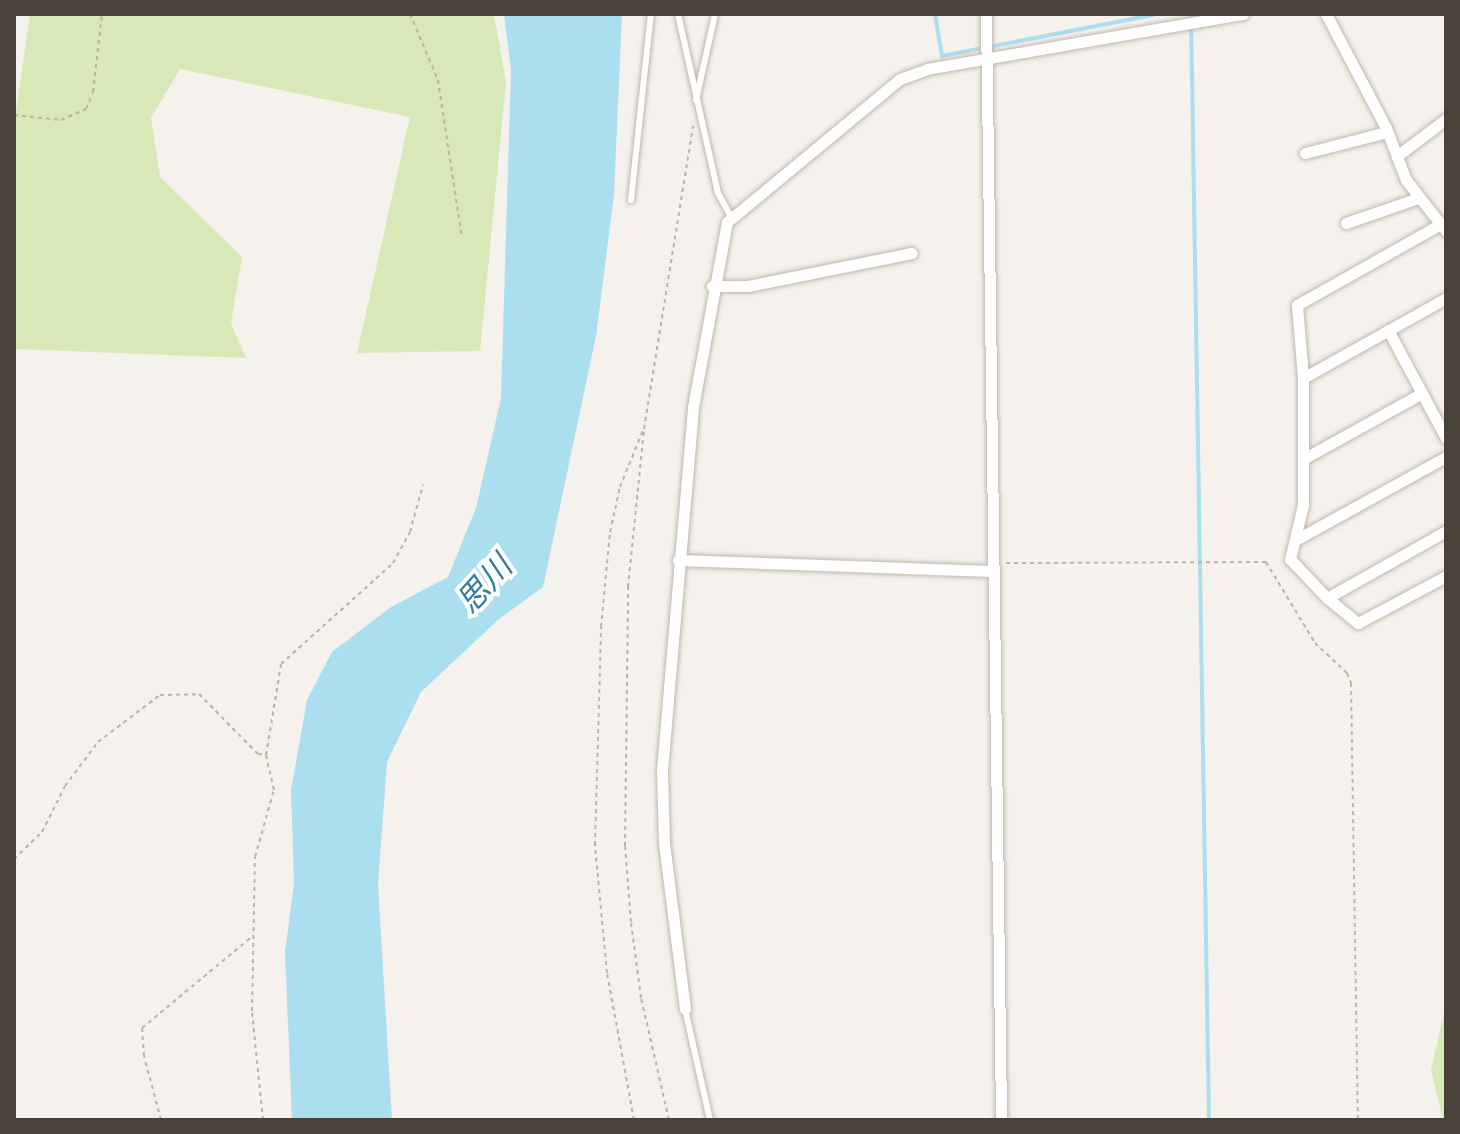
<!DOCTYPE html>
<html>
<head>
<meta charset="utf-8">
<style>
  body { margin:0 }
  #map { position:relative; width:1460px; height:1134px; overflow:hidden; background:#f5f1ec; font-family:Commissioner,"Noto Sans JP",sans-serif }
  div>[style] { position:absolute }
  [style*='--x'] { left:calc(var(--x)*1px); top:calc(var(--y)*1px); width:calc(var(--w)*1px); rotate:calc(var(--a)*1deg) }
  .green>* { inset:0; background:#d9e8b7 }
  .water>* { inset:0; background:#abdeef }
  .stream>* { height:4px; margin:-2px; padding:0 2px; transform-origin:2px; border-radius:2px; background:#abdeef }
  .path>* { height:2px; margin-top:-1px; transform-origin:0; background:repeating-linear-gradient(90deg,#c2b1a0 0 4px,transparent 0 8px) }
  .roads { filter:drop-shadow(0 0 2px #c1b7ae) drop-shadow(0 0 2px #c1b7ae) }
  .service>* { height:6px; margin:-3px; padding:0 3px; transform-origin:3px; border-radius:3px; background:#fff }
  .minor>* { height:11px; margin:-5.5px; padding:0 5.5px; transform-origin:5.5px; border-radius:5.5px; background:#fff }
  span { translate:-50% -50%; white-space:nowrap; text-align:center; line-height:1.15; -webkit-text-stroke:8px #fff; paint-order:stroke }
  .water-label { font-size:32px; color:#2f7e9c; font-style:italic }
  .frame { position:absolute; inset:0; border:16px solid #4a4139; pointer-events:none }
</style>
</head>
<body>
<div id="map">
  <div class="green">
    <i style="clip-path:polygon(30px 14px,494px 14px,506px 82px,480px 351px,357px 353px,410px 117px,180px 69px,151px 118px,160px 177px,242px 257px,231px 323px,246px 358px,14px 349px,14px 125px)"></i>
    <i style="clip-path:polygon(1446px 1004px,1446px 1120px,1443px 1120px,1431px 1070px)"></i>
  </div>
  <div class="water">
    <i style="clip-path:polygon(504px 14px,622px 14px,614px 195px,596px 336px,543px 587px,499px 619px,421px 692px,387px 762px,378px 884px,392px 1120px,292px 1120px,285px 952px,294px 883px,291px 790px,307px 700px,332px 652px,391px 607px,448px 577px,476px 508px,501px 398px,511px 70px)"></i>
  </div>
  <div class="stream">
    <i style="--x:935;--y:14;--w:43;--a:80.5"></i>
    <i style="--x:942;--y:56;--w:221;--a:-11"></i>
    <i style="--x:1191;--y:14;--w:1106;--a:89.07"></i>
  </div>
  <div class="path">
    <i style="--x:410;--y:14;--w:72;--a:67"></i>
    <i style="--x:438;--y:80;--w:160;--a:81.4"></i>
    <i style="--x:14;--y:31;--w:24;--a:90"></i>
    <i style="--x:14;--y:115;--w:47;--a:6.1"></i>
    <i style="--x:61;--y:120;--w:27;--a:-24"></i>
    <i style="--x:86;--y:109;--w:18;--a:-68"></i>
    <i style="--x:93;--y:92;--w:79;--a:-83.4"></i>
    <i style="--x:1006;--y:563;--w:260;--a:-0.2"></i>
    <i style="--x:1266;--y:562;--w:95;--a:58.8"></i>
    <i style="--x:1315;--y:643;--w:44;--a:43.2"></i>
    <i style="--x:1347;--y:673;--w:11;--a:68"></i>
    <i style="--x:1351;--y:683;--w:437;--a:89.1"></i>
    <i style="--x:14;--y:859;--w:39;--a:-44"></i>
    <i style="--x:42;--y:832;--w:51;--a:-63.4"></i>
    <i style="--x:65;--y:786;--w:55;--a:-53.1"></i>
    <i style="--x:98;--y:742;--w:78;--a:-37.2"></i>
    <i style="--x:160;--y:695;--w:39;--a:-1"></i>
    <i style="--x:199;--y:694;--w:84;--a:45.5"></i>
    <i style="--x:258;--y:754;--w:8;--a:7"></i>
    <i style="--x:161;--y:1120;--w:66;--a:-104.9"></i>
    <i style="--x:144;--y:1056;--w:28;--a:-94"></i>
    <i style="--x:142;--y:1028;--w:144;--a:-39.7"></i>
    <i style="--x:263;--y:1120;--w:110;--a:-95.8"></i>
    <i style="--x:252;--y:1011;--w:154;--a:-88.9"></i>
    <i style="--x:255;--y:857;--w:70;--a:-74.2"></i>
    <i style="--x:274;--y:790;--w:36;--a:-103"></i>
    <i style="--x:266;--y:755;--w:92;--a:-80.6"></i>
    <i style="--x:281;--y:664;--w:151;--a:-42"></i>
    <i style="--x:393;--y:563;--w:35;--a:-61"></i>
    <i style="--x:410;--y:532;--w:49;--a:-74.5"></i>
    <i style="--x:634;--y:1120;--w:149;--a:-100.4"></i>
    <i style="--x:607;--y:973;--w:129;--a:-95.4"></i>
    <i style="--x:595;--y:845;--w:218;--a:-88.4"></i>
    <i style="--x:601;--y:627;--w:95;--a:-84.6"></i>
    <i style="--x:610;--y:532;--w:46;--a:-77.5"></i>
    <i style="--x:620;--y:487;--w:61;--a:-68"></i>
    <i style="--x:669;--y:1120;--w:125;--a:-102.9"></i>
    <i style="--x:641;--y:998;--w:77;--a:-97.5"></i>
    <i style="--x:631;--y:922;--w:76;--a:-94.5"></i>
    <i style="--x:625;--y:846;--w:259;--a:-89.3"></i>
    <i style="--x:628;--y:587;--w:159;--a:-84.2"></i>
    <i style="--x:644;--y:429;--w:307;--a:-80.8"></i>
  </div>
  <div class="roads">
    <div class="service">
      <i style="--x:678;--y:14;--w:183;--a:77.4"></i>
      <i style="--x:718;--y:193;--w:26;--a:61"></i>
      <i style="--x:696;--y:100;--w:88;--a:-77.5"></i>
      <i style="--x:631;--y:200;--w:187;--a:-83.9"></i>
      <i style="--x:685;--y:1009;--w:114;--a:77.3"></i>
    </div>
    <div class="minor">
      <i style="--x:986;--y:14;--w:1106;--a:89.22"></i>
      <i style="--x:1326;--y:14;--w:129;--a:62.2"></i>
      <i style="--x:1386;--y:128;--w:56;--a:69"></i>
      <i style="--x:1406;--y:180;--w:65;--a:51.9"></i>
      <i style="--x:1305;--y:153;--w:85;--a:-14.4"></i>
      <i style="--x:1397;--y:156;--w:61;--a:-37.1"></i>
      <i style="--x:1346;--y:223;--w:76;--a:-19.1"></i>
      <i style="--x:1439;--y:225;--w:163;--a:150.6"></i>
      <i style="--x:1297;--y:305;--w:73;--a:85.3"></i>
      <i style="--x:1303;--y:378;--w:127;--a:90"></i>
      <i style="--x:1303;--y:505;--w:56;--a:103.5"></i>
      <i style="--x:1290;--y:559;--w:54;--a:46.5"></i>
      <i style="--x:1327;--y:598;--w:137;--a:-29.4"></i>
      <i style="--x:712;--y:286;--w:36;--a:0"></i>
      <i style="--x:748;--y:286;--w:167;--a:-11.4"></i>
      <i style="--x:1388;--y:330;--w:123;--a:61.8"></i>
      <i style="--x:1303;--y:378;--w:164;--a:-29.2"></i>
      <i style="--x:1303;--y:459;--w:136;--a:-29"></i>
      <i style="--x:1299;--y:538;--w:168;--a:-28.9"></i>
      <i style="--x:678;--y:560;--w:315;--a:2"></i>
      <i style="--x:1327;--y:598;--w:40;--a:39"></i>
      <i style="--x:1358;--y:623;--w:100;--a:-28.1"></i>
      <i style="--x:685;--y:1009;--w:167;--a:-97.2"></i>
      <i style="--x:664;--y:843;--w:73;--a:-91.6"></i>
      <i style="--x:662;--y:770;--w:364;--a:-85.1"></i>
      <i style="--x:693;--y:407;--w:188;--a:-79.6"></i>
      <i style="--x:727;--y:222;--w:224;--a:-39.6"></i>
      <i style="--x:900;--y:79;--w:29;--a:-20"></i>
      <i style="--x:927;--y:69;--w:321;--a:-9.9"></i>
    </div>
  </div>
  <div class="water-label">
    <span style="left:483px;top:583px;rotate:-48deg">思川</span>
  </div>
  <div class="frame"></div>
</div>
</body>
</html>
